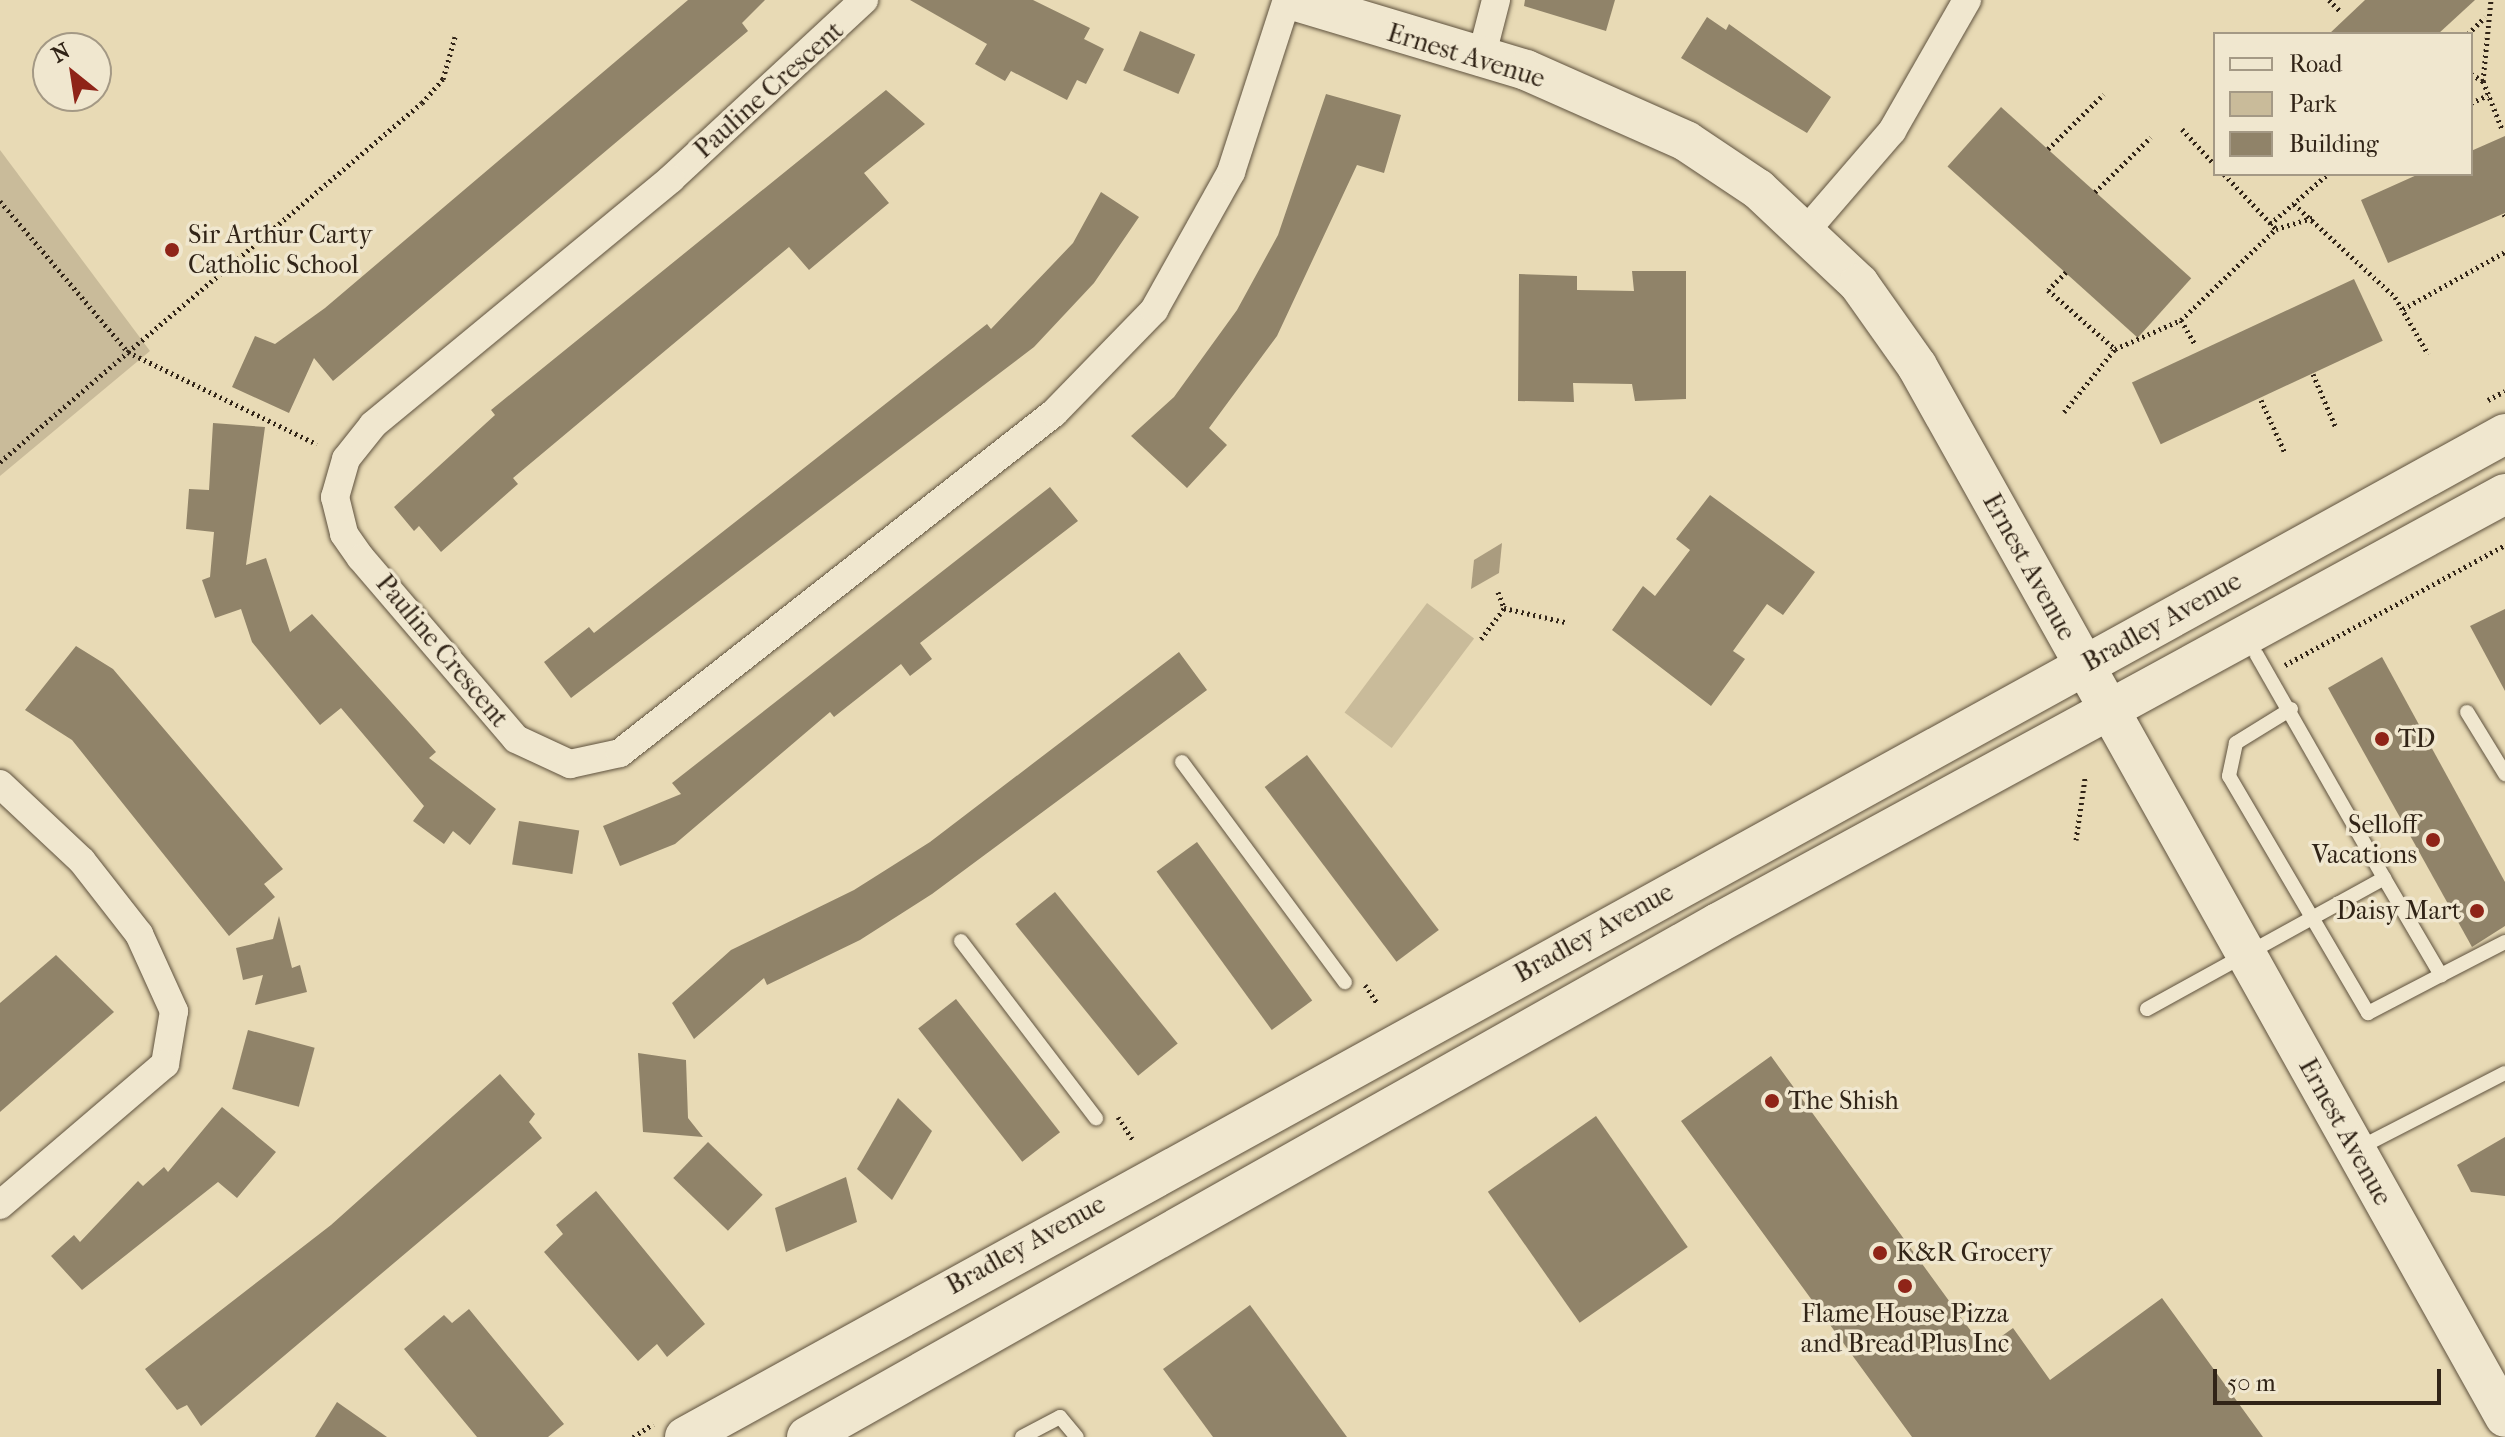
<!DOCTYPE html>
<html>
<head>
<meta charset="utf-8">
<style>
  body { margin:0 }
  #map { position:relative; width:2505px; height:1437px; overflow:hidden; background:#e8dab5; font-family:"IM FELL French Canon",serif }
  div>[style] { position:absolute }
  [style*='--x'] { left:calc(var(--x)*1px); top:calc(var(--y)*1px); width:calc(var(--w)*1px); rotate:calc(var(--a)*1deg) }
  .green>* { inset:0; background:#c9bb9a; transform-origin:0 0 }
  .water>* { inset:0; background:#aa9c7f }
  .building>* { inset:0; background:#908369; transform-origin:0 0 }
  .path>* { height:5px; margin-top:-2.5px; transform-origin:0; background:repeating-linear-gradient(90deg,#312417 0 2px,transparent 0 6px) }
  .roads { filter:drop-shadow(0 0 2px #5f523e) drop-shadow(0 0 2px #5f523e) }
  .lane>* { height:14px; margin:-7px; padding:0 7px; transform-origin:7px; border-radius:7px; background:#f0e7cf }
  .street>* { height:28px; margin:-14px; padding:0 14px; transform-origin:14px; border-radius:14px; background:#f0e7cf }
  .secondary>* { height:40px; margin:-20px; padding:0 20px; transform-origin:20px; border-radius:20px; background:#f0e7cf }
  .dots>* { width:22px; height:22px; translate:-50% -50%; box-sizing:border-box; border:4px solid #f0e7cf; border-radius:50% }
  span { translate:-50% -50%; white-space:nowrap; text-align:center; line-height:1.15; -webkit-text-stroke:7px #f0e7cf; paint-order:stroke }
  .street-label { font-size:26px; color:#312417 }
  .poi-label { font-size:26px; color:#312417 }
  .left { translate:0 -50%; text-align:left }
  .right { translate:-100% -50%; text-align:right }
  .legend { position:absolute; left:2213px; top:32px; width:260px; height:144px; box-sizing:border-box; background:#f0e7cf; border:2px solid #a49985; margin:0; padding:10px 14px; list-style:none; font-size:24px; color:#312417 }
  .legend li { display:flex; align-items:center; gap:16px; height:40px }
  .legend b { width:40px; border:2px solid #a49985 }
  .north { position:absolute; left:32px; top:32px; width:80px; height:80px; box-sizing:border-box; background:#f0e7cf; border:2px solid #a49985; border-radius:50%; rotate:330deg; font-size:22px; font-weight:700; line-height:32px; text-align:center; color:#312417 }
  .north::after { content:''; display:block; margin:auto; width:28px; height:36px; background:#8f2418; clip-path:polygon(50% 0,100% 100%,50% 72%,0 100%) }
  .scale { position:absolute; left:2213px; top:1369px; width:228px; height:36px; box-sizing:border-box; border:4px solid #312417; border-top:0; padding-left:10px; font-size:24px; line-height:28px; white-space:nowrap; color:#312417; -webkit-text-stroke:6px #f0e7cf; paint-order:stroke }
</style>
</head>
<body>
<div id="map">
  <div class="green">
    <i style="clip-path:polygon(0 150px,150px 351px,0 476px)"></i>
    <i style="left:1427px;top:603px;width:59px;height:137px;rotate:37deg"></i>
  </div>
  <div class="water">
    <i style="clip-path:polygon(1502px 543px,1499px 573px,1471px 589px,1474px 560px)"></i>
  </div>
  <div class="building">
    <i style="clip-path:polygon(688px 0,765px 0,742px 23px,748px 31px,333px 381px,314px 358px,289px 413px,232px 387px,255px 336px,275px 344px,325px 308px)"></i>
    <i style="clip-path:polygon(910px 0,1033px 0,1090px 28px,1084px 39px,1104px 49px,1086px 84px,1077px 80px,1067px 100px,1011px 71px,1005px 81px,975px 64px,987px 44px)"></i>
    <i style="clip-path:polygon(1525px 0,1615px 0,1606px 31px,1524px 6px)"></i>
    <i style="clip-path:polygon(2365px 0,2475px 0,2438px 34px,2329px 34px)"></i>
    <i style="clip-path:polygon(1707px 17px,1726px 30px,1729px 24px,1831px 97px,1807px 133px,1681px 58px)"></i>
    <i style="left:1140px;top:31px;width:60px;height:43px;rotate:23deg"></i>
    <i style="clip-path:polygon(886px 90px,925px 124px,864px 173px,889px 203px,809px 270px,789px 247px,513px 478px,518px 484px,441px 552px,419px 526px,414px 531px,394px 507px,495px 415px,491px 410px)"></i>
    <i style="clip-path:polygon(1326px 94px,1401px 115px,1384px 173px,1357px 165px,1277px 336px,1209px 428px,1227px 445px,1187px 488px,1131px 436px,1174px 397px,1237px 310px,1278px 235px)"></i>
    <i style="left:2001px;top:107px;width:256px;height:80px;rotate:42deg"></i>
    <i style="clip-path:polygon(2505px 136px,2505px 213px,2388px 263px,2361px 200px,2419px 174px,2471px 174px,2471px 151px)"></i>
    <i style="clip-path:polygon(1101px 192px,1139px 217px,1094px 283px,1034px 347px,571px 698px,544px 662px,589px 627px,594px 633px,987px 324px,991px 329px,1073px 243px)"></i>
    <i style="clip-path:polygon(1632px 271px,1686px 271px,1686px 399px,1635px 401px,1632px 384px,1573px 383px,1574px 402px,1518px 401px,1519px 274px,1577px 276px,1577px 290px,1634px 291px)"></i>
    <i style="left:2354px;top:279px;width:68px;height:245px;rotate:65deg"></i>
    <i style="clip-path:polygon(213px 423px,265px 427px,246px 565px,266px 558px,290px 632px,312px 614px,436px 752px,429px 758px,496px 809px,470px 845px,453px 831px,444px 844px,413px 821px,424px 806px,341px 708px,320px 725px,252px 642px,241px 609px,215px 618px,202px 580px,210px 577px,214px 532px,186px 529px,189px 489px,209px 490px)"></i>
    <i style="clip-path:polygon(1050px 487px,1078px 521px,920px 643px,932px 659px,910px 676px,901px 664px,834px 717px,830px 712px,675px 844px,620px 866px,603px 826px,681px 794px,672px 783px)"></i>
    <i style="clip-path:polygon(1710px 495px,1815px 572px,1783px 615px,1767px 604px,1733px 651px,1745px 659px,1711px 706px,1612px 630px,1643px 586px,1655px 596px,1690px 550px,1676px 539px)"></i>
    <i style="clip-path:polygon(2505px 609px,2505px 691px,2470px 626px)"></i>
    <i style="clip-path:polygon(76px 646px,113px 669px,283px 869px,264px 884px,275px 897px,229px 936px,72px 740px,25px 710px)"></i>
    <i style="clip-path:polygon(1179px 652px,1207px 690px,932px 894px,860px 940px,767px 985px,764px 978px,694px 1039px,672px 1003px,731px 950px,854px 890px,930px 842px)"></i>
    <i style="clip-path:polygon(2382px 657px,2505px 882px,2505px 926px,2472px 947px,2328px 688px)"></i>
    <i style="left:1307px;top:755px;width:219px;height:53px;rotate:53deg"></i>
    <i style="left:519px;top:821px;width:61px;height:44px;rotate:9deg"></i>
    <i style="left:1197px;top:842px;width:196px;height:50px;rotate:54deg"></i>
    <i style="left:1055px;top:892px;width:195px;height:51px;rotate:51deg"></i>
    <i style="clip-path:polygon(279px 916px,292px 968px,300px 965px,307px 992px,255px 1005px,263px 975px,243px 980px,236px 948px,273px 939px)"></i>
    <i style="clip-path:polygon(56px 955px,114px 1012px,0 1112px,0 1003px)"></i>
    <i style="left:956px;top:999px;width:169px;height:48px;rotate:52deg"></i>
    <i style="left:248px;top:1030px;width:69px;height:61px;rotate:15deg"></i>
    <i style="clip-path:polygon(638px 1053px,686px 1060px,688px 1118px,703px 1137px,643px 1132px)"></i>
    <i style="clip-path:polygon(1771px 1056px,1984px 1349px,2013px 1328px,2050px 1380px,2162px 1298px,2263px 1437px,1912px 1437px,1681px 1121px)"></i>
    <i style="clip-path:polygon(500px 1074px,535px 1114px,529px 1122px,542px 1138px,201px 1426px,187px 1405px,177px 1410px,145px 1369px,331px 1225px)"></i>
    <i style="clip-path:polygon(898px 1098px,932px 1131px,892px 1200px,857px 1169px)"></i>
    <i style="clip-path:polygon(222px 1107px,276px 1152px,237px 1198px,218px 1182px,82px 1290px,51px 1256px,74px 1235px,80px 1242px,138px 1181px,143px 1186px,164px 1167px,168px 1172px)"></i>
    <i style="left:1596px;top:1116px;width:160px;height:132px;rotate:55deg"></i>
    <i style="clip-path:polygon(2505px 1137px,2505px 1196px,2471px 1192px,2457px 1165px)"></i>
    <i style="left:708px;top:1142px;width:76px;height:50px;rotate:44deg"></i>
    <i style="clip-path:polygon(846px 1177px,857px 1222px,786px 1252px,775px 1208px)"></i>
    <i style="clip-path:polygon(596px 1191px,705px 1324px,667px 1357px,657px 1344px,638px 1361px,544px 1252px,563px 1234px,556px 1225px)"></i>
    <i style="clip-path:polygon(1250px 1305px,1347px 1437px,1213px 1437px,1163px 1369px)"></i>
    <i style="clip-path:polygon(469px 1309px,564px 1424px,548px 1437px,477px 1437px,404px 1349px,444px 1315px,452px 1323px)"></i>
    <i style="clip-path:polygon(337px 1402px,387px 1437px,315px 1437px)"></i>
  </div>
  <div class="path">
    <i style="--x:2329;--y:0;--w:16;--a:45"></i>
    <i style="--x:2468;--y:34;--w:24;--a:-45"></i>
    <i style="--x:2471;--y:74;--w:14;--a:30"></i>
    <i style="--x:2483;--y:81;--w:52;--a:68.4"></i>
    <i style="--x:2483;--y:81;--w:81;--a:-84.4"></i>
    <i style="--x:2471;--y:103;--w:19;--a:-25"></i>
    <i style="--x:2182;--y:129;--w:49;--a:47.5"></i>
    <i style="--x:2048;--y:149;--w:78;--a:-44.5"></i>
    <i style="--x:2224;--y:174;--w:76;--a:46.6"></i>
    <i style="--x:2095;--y:192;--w:78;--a:-44.5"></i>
    <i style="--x:0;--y:201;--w:198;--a:49.7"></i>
    <i style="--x:128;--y:352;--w:385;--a:-40.3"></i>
    <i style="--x:422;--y:103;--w:32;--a:-49"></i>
    <i style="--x:443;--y:79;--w:44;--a:-74.1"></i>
    <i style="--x:2294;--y:204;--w:137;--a:42.6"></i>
    <i style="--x:2395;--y:297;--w:66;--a:59.9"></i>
    <i style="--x:2504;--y:214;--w:2;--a:63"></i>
    <i style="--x:2270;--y:224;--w:77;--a:-40.8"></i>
    <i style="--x:2066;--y:272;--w:25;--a:135"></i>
    <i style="--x:2048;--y:290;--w:89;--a:41.4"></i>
    <i style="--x:2403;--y:309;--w:117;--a:-29.2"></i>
    <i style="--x:2181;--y:320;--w:28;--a:60"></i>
    <i style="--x:2313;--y:374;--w:59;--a:66.9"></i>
    <i style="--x:2261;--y:400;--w:58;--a:65.6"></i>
    <i style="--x:2488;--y:400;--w:19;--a:-28"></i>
    <i style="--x:2064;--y:412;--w:81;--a:-51"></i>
    <i style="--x:2115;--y:349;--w:72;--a:-23.7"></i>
    <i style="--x:2181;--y:320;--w:132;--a:-43.8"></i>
    <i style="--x:2276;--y:229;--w:39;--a:-17"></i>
    <i style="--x:0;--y:462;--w:169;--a:-40.7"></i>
    <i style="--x:128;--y:352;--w:210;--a:26"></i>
    <i style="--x:1498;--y:592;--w:17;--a:69"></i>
    <i style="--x:1481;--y:639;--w:39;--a:-53"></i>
    <i style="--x:1504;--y:608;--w:63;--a:12.9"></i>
    <i style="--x:2285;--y:665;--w:251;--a:-28.6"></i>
    <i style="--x:2076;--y:840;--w:63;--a:-81.7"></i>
    <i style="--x:1365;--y:985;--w:23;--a:56"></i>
    <i style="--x:1118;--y:1117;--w:27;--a:57"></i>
    <i style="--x:633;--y:1437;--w:24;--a:-33"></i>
  </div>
  <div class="roads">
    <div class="lane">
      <i style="--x:2291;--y:709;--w:65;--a:148.3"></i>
      <i style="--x:2236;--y:743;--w:34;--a:102"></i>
      <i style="--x:2229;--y:776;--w:275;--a:59.6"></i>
      <i style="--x:2368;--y:1013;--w:82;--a:-27.5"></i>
      <i style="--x:2467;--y:712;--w:73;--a:58.5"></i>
      <i style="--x:1182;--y:762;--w:274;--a:53.5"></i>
      <i style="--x:2384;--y:878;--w:113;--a:59.6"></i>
      <i style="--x:2441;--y:975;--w:72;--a:-27.3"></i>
      <i style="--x:961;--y:941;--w:223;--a:52.7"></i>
      <i style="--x:2147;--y:1009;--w:271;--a:-28.9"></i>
      <i style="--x:2384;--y:878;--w:257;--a:-119.7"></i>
      <i style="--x:2359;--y:1148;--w:164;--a:-27.2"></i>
      <i style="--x:1022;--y:1437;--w:43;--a:-27.8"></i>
      <i style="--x:1060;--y:1417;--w:26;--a:50"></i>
    </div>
    <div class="street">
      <i style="--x:864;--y:0;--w:263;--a:137.2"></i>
      <i style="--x:671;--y:179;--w:386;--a:140.5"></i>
      <i style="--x:373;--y:425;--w:43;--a:128.5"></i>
      <i style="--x:346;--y:459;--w:40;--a:106"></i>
      <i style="--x:335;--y:497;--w:38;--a:76"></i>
      <i style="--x:344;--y:534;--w:29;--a:55"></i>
      <i style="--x:361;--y:558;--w:238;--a:49.4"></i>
      <i style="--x:516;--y:739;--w:60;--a:24.8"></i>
      <i style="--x:570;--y:764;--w:51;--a:-12.4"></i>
      <i style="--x:620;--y:753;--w:551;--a:-38.08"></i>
      <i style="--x:1054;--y:413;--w:144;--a:-45.8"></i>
      <i style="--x:1154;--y:310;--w:158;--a:-60.8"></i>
      <i style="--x:1231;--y:172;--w:181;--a:-72"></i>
      <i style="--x:1480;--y:62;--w:64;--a:-75.5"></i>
      <i style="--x:1804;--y:233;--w:135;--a:-49.2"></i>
      <i style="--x:1892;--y:131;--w:151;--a:-60.2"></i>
      <i style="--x:0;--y:784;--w:112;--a:43.2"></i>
      <i style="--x:82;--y:861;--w:93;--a:52"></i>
      <i style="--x:139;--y:934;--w:85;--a:65.6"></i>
      <i style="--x:174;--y:1011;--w:54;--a:99.6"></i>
      <i style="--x:165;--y:1064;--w:217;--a:139.5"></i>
    </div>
    <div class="secondary">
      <i style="--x:1293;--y:0;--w:243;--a:16.7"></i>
      <i style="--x:1526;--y:70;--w:175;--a:23.9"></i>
      <i style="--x:1686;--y:141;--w:87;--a:33.7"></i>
      <i style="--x:1758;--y:189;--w:139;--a:43.2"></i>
      <i style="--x:1859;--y:284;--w:100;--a:54.7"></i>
      <i style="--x:1917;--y:366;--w:1204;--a:60.77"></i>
      <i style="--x:685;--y:1437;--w:2078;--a:-28.86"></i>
      <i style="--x:807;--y:1437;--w:1046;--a:-29.43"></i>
      <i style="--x:1718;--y:923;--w:896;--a:-28.6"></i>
    </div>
  </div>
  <div class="dots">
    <i style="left:172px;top:250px;background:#8f2418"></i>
    <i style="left:2382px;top:739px;background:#8f2418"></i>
    <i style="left:2433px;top:840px;background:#8f2418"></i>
    <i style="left:2477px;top:911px;background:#8f2418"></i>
    <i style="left:1772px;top:1101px;background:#8f2418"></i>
    <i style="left:1880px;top:1253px;background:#8f2418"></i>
    <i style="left:1905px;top:1286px;background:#8f2418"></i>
  </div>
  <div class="street-label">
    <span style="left:1466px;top:56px;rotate:17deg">Ernest Avenue</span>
    <span style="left:769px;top:90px;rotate:-42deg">Pauline Crescent</span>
    <span style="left:2029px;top:567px;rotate:61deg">Ernest Avenue</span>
    <span style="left:2162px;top:622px;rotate:-29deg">Bradley Avenue</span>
    <span style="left:442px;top:651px;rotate:50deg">Pauline Crescent</span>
    <span style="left:1594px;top:933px;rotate:-29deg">Bradley Avenue</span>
    <span style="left:2345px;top:1132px;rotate:61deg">Ernest Avenue</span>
    <span style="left:1026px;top:1245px;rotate:-29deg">Bradley Avenue</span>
  </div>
  <div class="poi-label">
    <span class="left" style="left:188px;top:250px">Sir Arthur Carty<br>Catholic School</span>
    <span class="left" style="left:2398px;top:739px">TD</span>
    <span class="right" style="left:2417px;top:840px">Selloff<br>Vacations</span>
    <span class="right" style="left:2461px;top:911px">Daisy Mart</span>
    <span class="left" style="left:1788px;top:1101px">The Shish</span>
    <span class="left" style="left:1896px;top:1253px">K&amp;R Grocery</span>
    <span style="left:1905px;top:1329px">Flame House Pizza<br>and Bread Plus Inc</span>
  </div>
  <ul class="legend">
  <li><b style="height:10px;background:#f0e7cf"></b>Road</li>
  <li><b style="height:22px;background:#c9bb9a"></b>Park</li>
  <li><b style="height:22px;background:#908369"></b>Building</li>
  </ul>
  <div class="north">N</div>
  <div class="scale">50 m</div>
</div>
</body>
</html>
